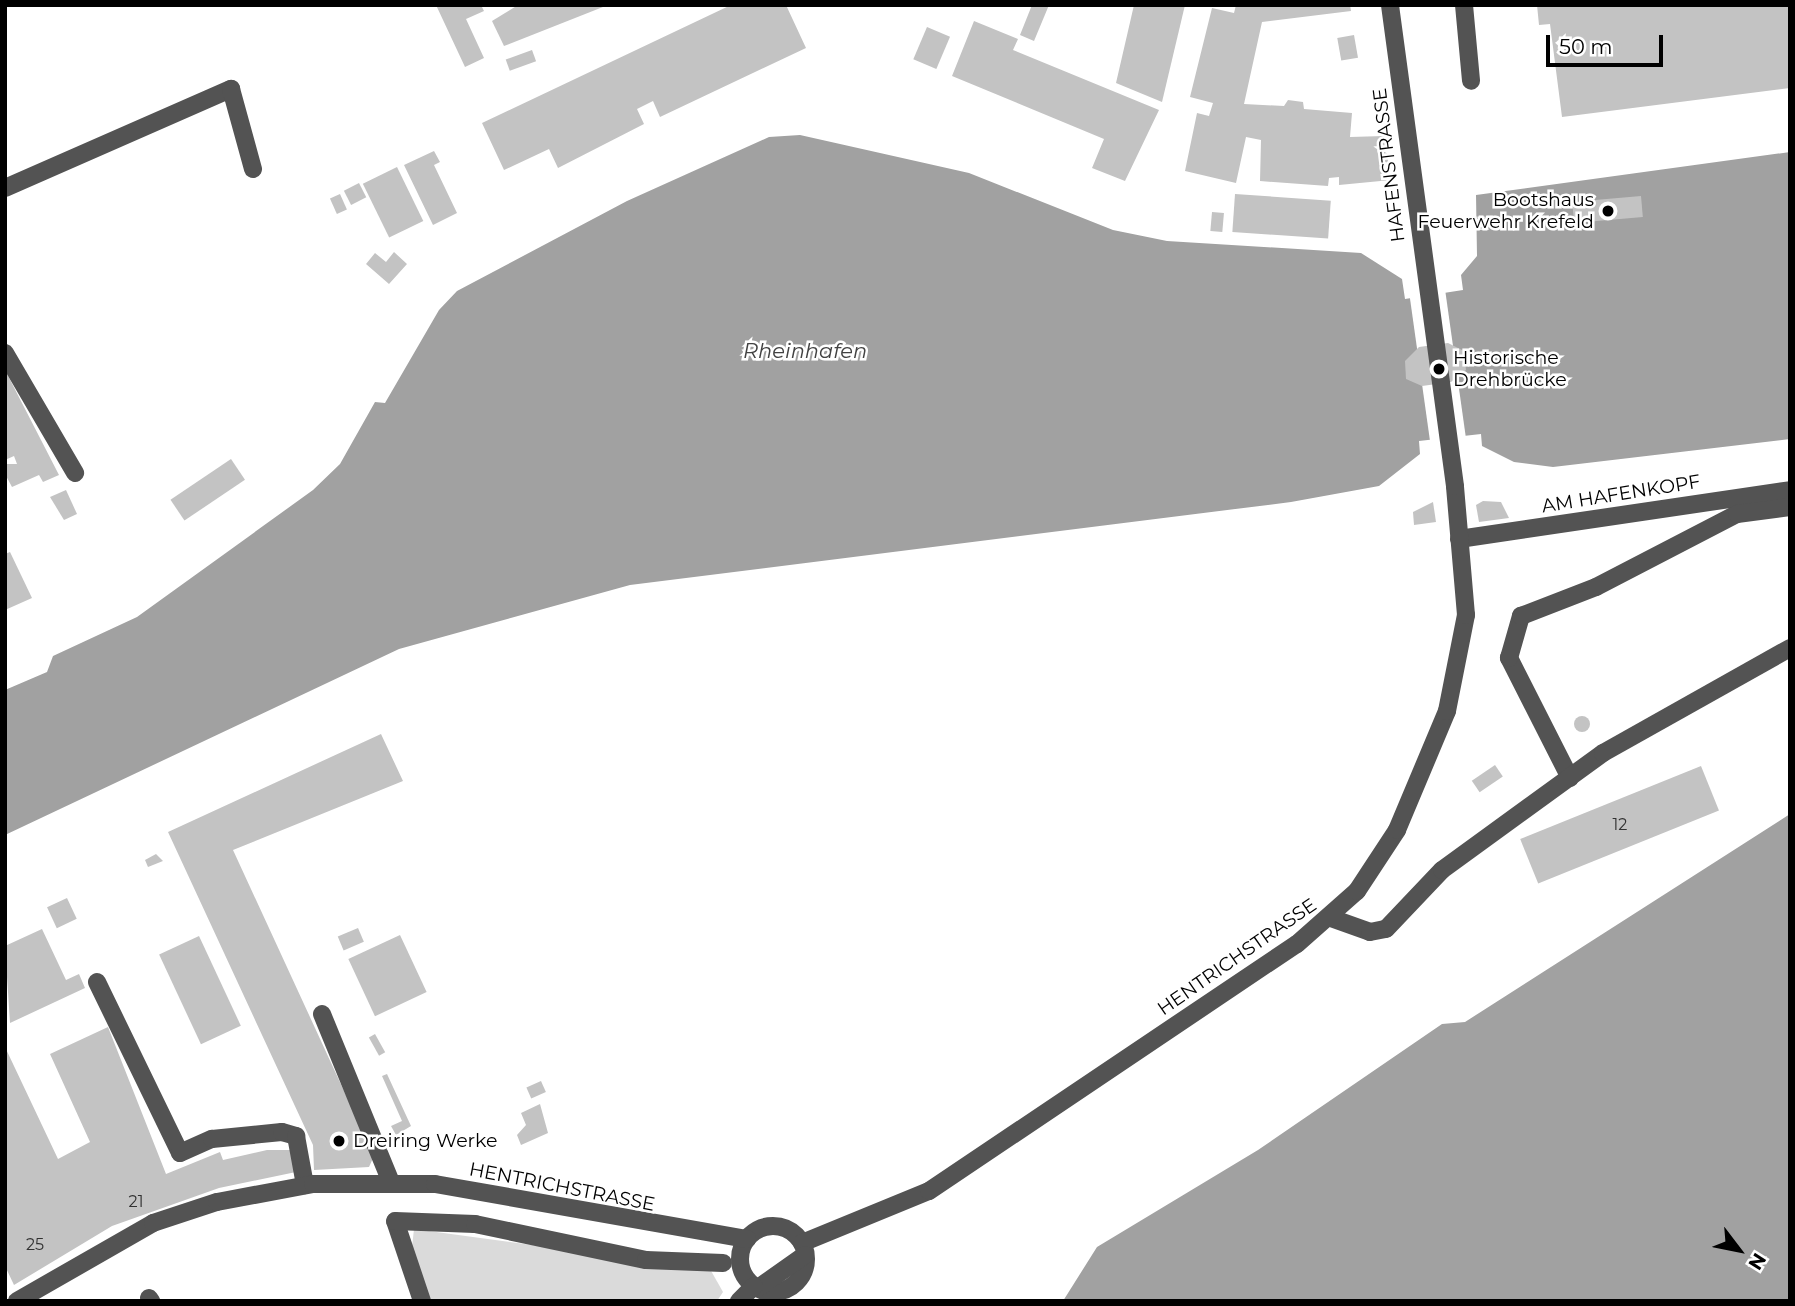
<!DOCTYPE html>
<html>
<head>
<meta charset="utf-8">
<style>
  body { margin:0 }
  #map { position:relative; width:1795px; height:1306px; overflow:hidden; background:#fff; font-family:Montserrat,sans-serif }
  div>[style] { position:absolute }
  [style*='--x'] { left:calc(var(--x)*1px); top:calc(var(--y)*1px); width:calc(var(--w)*1px); rotate:calc(var(--a)*1deg) }
  .green>* { inset:0; background:#dadada }
  .water>* { inset:0; background:#a1a1a1 }
  .pier>* { inset:0; background:#fff; transform-origin:0 0 }
  .building>* { inset:0; background:#c3c3c3; transform-origin:0 0 }
  .round { border-radius:50% }
  .minor>* { height:18px; margin:-9px; padding:0 9px; transform-origin:9px; border-radius:9px; background:#535353 }
  .minor>.ring { margin:-9px; padding:0; box-sizing:content-box; background:none; border:18px solid #535353; border-radius:50% }
  .dots>* { width:19px; height:19px; translate:-50% -50%; box-sizing:border-box; border:4px solid #fff; border-radius:50% }
  span { translate:-50% -50%; white-space:nowrap; text-align:center; line-height:1.15; -webkit-text-stroke:5px #fff; paint-order:stroke }
  .number-label { font-size:16px; color:#313131 }
  .number-label span { -webkit-text-stroke-width:0 }
  .street-label { font-size:19px; color:#000 }
  .poi-label { font-size:19px; color:#000 }
  .right { translate:-100% -50%; text-align:right }
  .left { translate:0 -50%; text-align:left }
  .water-label { font-size:21px; color:#424242; font-style:italic }
  .frame { position:absolute; inset:0; border:7px solid #000; pointer-events:none }
  .north { position:absolute; left:1704px; top:1215px; width:70px; height:70px; -webkit-text-stroke:5px #fff; paint-order:stroke; rotate:122deg; font-size:19px; font-weight:700; line-height:28px; text-align:center; color:#000 }
  .north::after { content:''; display:block; margin:auto; width:24px; height:32px; background:#000; clip-path:polygon(50% 0,100% 100%,50% 72%,0 100%) }
  .scale { position:absolute; left:1546px; top:35px; width:117px; height:32px; box-sizing:border-box; border:4px solid #000; border-top:0; padding-left:9px; font-size:21px; line-height:24px; white-space:nowrap; color:#000; -webkit-text-stroke:5px #fff; paint-order:stroke }
</style>
</head>
<body>
<div id="map">
  <div class="green">
    <i style="clip-path:polygon(414px 1229px,710px 1269px,723px 1292px,717px 1301px,428px 1301px,412px 1247px)"></i>
  </div>
  <div class="water">
    <i style="clip-path:polygon(800px 135px,969px 173px,1113px 230px,1167px 241px,1361px 253px,1402px 279px,1405px 299px,1463px 290px,1461px 275px,1477px 256px,1476px 195px,1790px 152px,1790px 439px,1553px 467px,1514px 462px,1482px 446px,1481px 434px,1419px 441px,1420px 454px,1379px 486px,1291px 502px,630px 585px,399px 649px,5px 835px,5px 690px,47px 672px,53px 656px,137px 617px,313px 490px,340px 464px,375px 402px,385px 403px,439px 310px,457px 291px,627px 201px,769px 137px)"></i>
    <i style="clip-path:polygon(1790px 814px,1790px 1301px,1063px 1301px,1097px 1247px,1258px 1150px,1442px 1024px,1465px 1022px)"></i>
  </div>
  <div class="pier">
    <i style="left:1445px;top:289px;width:152px;height:36px;rotate:82deg"></i>
  </div>
  <div class="building">
    <i style="clip-path:polygon(436px 5px,481px 5px,484px 11px,466px 19px,484px 58px,465px 67px)"></i>
    <i style="clip-path:polygon(518px 5px,608px 5px,504px 46px,492px 21px)"></i>
    <i style="clip-path:polygon(731px 5px,786px 5px,806px 48px,660px 117px,653px 101px,637px 109px,644px 124px,558px 168px,549px 149px,504px 170px,482px 123px)"></i>
    <i style="clip-path:polygon(1032px 5px,1049px 5px,1034px 41px,1020px 35px)"></i>
    <i style="clip-path:polygon(1134px 5px,1185px 5px,1162px 102px,1116px 83px)"></i>
    <i style="clip-path:polygon(1236px 5px,1350px 5px,1351px 11px,1262px 22px,1244px 104px,1284px 106px,1288px 100px,1303px 102px,1304px 109px,1352px 113px,1350px 137px,1384px 136px,1391px 180px,1339px 185px,1339px 177px,1329px 178px,1328px 186px,1260px 181px,1261px 140px,1246px 137px,1236px 183px,1185px 171px,1197px 113px,1209px 116px,1213px 103px,1190px 97px,1212px 8px,1234px 13px)"></i>
    <i style="clip-path:polygon(1537px 5px,1790px 5px,1790px 88px,1562px 117px,1550px 24px,1539px 25px)"></i>
    <i style="clip-path:polygon(974px 21px,1018px 39px,1013px 50px,1159px 110px,1125px 181px,1092px 168px,1104px 139px,952px 76px)"></i>
    <i style="left:927px;top:27px;width:25px;height:35px;rotate:23deg"></i>
    <i style="left:1354px;top:35px;width:23px;height:17px;rotate:80deg"></i>
    <i style="left:532px;top:50px;width:12px;height:28px;rotate:70deg"></i>
    <i style="clip-path:polygon(434px 151px,440px 162px,434px 165px,457px 213px,433px 225px,404px 165px)"></i>
    <i style="left:397px;top:167px;width:60px;height:38px;rotate:64deg"></i>
    <i style="left:359px;top:183px;width:16px;height:17px;rotate:63deg"></i>
    <i style="left:340px;top:194px;width:17px;height:11px;rotate:66deg"></i>
    <i style="left:1235px;top:194px;width:96px;height:38px;rotate:4deg"></i>
    <i style="left:1641px;top:196px;width:21px;height:69px;rotate:85deg"></i>
    <i style="left:1212px;top:212px;width:12px;height:19px;rotate:5deg"></i>
    <i style="clip-path:polygon(394px 252px,407px 264px,389px 284px,366px 264px,375px 253px,386px 262px)"></i>
    <i style="clip-path:polygon(1448px 343px,1464px 351px,1466px 370px,1451px 382px,1422px 386px,1406px 379px,1405px 361px,1419px 347px)"></i>
    <i style="clip-path:polygon(5px 370px,59px 475px,43px 482px,39px 475px,12px 487px,5px 474px,5px 464px,17px 464px,14px 456px,5px 460px)"></i>
    <i style="left:231px;top:459px;width:25px;height:73px;rotate:56deg"></i>
    <i style="clip-path:polygon(66px 490px,77px 514px,64px 520px,50px 497px)"></i>
    <i style="clip-path:polygon(1483px 501px,1501px 502px,1509px 518px,1479px 522px,1476px 505px)"></i>
    <i style="clip-path:polygon(1433px 502px,1436px 522px,1414px 525px,1413px 512px)"></i>
    <i style="clip-path:polygon(10px 552px,32px 598px,5px 610px,5px 554px)"></i>
    <i class="round" style="left:1574px;top:716px;width:16px;height:16px"></i>
    <i style="clip-path:polygon(381px 734px,403px 781px,233px 850px,374px 1156px,369px 1167px,314px 1170px,313px 1145px,168px 832px)"></i>
    <i style="left:1495px;top:765px;width:14px;height:28px;rotate:56deg"></i>
    <i style="left:1701px;top:766px;width:48px;height:195px;rotate:68deg"></i>
    <i style="clip-path:polygon(156px 854px,163px 861px,148px 867px,145px 860px)"></i>
    <i style="left:67px;top:898px;width:23px;height:22px;rotate:65deg"></i>
    <i style="left:358px;top:928px;width:15px;height:22px;rotate:67deg"></i>
    <i style="clip-path:polygon(42px 929px,66px 980px,79px 974px,85px 988px,10px 1023px,5px 946px)"></i>
    <i style="left:400px;top:935px;width:63px;height:57px;rotate:65deg"></i>
    <i style="left:199px;top:936px;width:99px;height:44px;rotate:65deg"></i>
    <i style="clip-path:polygon(108px 1027px,166px 1174px,220px 1152px,223px 1160px,267px 1150px,291px 1150px,296px 1172px,219px 1188px,112px 1226px,14px 1285px,5px 1266px,5px 1047px,58px 1159px,90px 1142px,50px 1054px)"></i>
    <i style="left:375px;top:1034px;width:21px;height:7px;rotate:61deg"></i>
    <i style="clip-path:polygon(387px 1074px,411px 1126px,396px 1135px,391px 1126px,402px 1121px,382px 1076px)"></i>
    <i style="left:541px;top:1081px;width:12px;height:16px;rotate:66deg"></i>
    <i style="clip-path:polygon(540px 1104px,548px 1133px,521px 1145px,517px 1135px,526px 1125px,521px 1113px)"></i>
  </div>
  <div class="minor">
    <i style="--x:1464;--y:5;--w:76;--a:84.7"></i>
    <i style="--x:5;--y:188;--w:247;--a:-23.7"></i>
    <i style="--x:231;--y:89;--w:83;--a:74.6"></i>
    <i style="--x:5;--y:353;--w:139;--a:59.7"></i>
    <i style="--x:1459;--y:539;--w:335;--a:-8.4"></i>
    <i style="--x:1570;--y:778;--w:135;--a:-116.9"></i>
    <i style="--x:1509;--y:658;--w:44;--a:-74.1"></i>
    <i style="--x:1521;--y:616;--w:80;--a:-21.1"></i>
    <i style="--x:1596;--y:587;--w:159;--a:-27.4"></i>
    <i style="--x:1737;--y:514;--w:53;--a:-7.5"></i>
    <i style="--x:1331;--y:918;--w:41;--a:19.7"></i>
    <i style="--x:1370;--y:932;--w:16;--a:-11"></i>
    <i style="--x:1386;--y:929;--w:81;--a:-46.5"></i>
    <i style="--x:1442;--y:870;--w:199;--a:-36"></i>
    <i style="--x:1603;--y:753;--w:214;--a:-29.3"></i>
    <i style="--x:97;--y:982;--w:190;--a:64.1"></i>
    <i style="--x:180;--y:1153;--w:35;--a:-24"></i>
    <i style="--x:212;--y:1139;--w:70;--a:-5.7"></i>
    <i style="--x:282;--y:1132;--w:15;--a:16"></i>
    <i style="--x:296;--y:1136;--w:50;--a:79.6"></i>
    <i style="--x:322;--y:1014;--w:179;--a:67.7"></i>
    <i class="ring" style="left:740px;top:1226px;width:48px;height:48px"></i>
    <i style="--x:802;--y:1243;--w:137;--a:-22.3"></i>
    <i style="--x:929;--y:1191;--w:443;--a:-33.9"></i>
    <i style="--x:1297;--y:944;--w:80;--a:-41.5"></i>
    <i style="--x:1357;--y:891;--w:73;--a:-56.7"></i>
    <i style="--x:1397;--y:830;--w:129;--a:-67.2"></i>
    <i style="--x:1447;--y:711;--w:98;--a:-78.8"></i>
    <i style="--x:1466;--y:615;--w:129;--a:-94.9"></i>
    <i style="--x:1455;--y:486;--w:485;--a:-97.7"></i>
    <i style="--x:758;--y:1288;--w:57;--a:-35.1"></i>
    <i style="--x:149;--y:1298;--w:4;--a:56"></i>
    <i style="--x:17;--y:1301;--w:157;--a:-29.8"></i>
    <i style="--x:153;--y:1223;--w:67;--a:-18.2"></i>
    <i style="--x:217;--y:1202;--w:98;--a:-10.6"></i>
    <i style="--x:313;--y:1184;--w:122;--a:0"></i>
    <i style="--x:435;--y:1184;--w:317;--a:10"></i>
    <i style="--x:422;--y:1301;--w:84;--a:-108.6"></i>
    <i style="--x:395;--y:1221;--w:80;--a:2.1"></i>
    <i style="--x:475;--y:1224;--w:175;--a:11.9"></i>
    <i style="--x:646;--y:1260;--w:77;--a:2.2"></i>
    <i style="--x:739;--y:1301;--w:21;--a:-45"></i>
  </div>
  <div class="dots">
    <i style="left:1608px;top:211px;background:#000"></i>
    <i style="left:1439px;top:369px;background:#000"></i>
    <i style="left:339px;top:1141px;background:#000"></i>
  </div>
  <div class="number-label">
    <span style="left:1620px;top:825px">12</span>
    <span style="left:136px;top:1202px">21</span>
    <span style="left:35px;top:1245px">25</span>
  </div>
  <div class="street-label">
    <span style="left:1389px;top:165px;rotate:-97deg">HAFENSTRASSE</span>
    <span style="left:1621px;top:494px;rotate:-9deg">AM HAFENKOPF</span>
    <span style="left:1237px;top:957px;rotate:-35deg">HENTRICHSTRASSE</span>
    <span style="left:562px;top:1187px;rotate:11deg">HENTRICHSTRASSE</span>
  </div>
  <div class="poi-label">
    <span class="right" style="left:1594px;top:211px">Bootshaus<br>Feuerwehr Krefeld</span>
    <span class="left" style="left:1453px;top:369px">Historische<br>Drehbrücke</span>
    <span class="left" style="left:353px;top:1141px">Dreiring Werke</span>
  </div>
  <div class="water-label">
    <span style="left:805px;top:351px">Rheinhafen</span>
  </div>
  <div class="frame"></div>
  <div class="north">N</div>
  <div class="scale">50 m</div>
</div>
</body>
</html>
